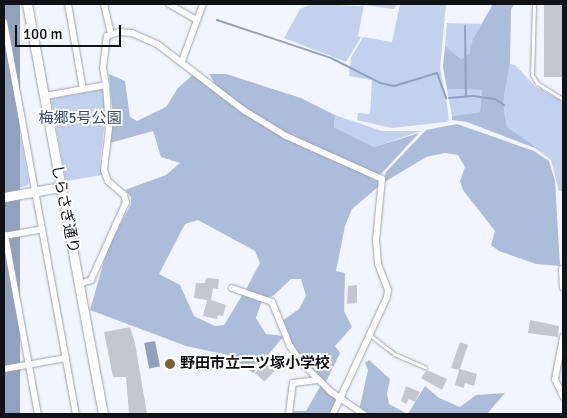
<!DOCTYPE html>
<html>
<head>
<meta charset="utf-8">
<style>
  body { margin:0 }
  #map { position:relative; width:567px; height:418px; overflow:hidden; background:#f0f5ff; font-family:Signika,"Noto Sans JP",sans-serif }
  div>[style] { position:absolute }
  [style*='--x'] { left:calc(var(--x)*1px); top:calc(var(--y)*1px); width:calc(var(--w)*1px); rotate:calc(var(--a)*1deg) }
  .green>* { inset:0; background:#c1d1ee }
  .forest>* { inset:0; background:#acbddc }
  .water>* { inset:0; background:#91a1c0; transform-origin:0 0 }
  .stream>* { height:2px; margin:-1px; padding:0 1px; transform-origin:1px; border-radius:1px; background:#91a1c0 }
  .building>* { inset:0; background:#c2c7d0; transform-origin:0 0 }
  .roads { filter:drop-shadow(0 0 1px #9ea3ac) drop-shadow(0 0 1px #9ea3ac) }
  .lane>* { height:3px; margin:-1.5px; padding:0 1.5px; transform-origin:1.5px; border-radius:1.5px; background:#fff }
  .street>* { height:6px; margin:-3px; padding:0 3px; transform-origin:3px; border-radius:3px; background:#fff }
  .secondary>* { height:9px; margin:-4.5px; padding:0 4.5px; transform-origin:4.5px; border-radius:4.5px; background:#fff }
  .dots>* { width:14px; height:14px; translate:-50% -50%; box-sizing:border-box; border:2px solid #fff; border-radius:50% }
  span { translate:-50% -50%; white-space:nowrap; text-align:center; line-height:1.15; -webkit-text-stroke:4px #fff; paint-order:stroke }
  .park-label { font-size:15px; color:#344a76 }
  .street-label { font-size:15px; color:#111215 }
  .poi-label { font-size:15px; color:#111215; font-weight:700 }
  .left { translate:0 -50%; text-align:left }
  .frame { position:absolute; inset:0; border:5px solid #111215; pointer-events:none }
  .scale { position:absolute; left:15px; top:25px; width:106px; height:22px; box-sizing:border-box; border:2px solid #111215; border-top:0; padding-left:6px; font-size:15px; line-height:18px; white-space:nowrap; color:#111215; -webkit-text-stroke:4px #fff; paint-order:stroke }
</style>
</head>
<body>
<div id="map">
  <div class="green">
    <i style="clip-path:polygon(312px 4px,360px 6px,367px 4px,397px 4px,394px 9px,364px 5px,358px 36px,361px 37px,346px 62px,284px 38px,300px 9px)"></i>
    <i style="clip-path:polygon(400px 4px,446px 4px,440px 68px,447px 105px,449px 120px,446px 122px,392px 128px,357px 120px,358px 113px,370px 114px,372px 80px,349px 76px,351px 58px,363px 37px,392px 42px)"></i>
    <i style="clip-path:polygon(447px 23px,482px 24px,469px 54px,461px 59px,445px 46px)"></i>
    <i style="clip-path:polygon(4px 47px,29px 183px,26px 186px,4px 190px)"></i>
    <i style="clip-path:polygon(510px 64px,515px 65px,535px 86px,560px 100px,563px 106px,563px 191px,559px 191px,551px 160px,507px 127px,503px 103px)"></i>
    <i style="clip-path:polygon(104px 89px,106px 111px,100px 162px,102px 175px,66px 181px,51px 99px)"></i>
    <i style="clip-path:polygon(447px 89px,482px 90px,480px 112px,452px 116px)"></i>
    <i style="clip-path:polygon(335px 115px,382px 131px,421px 131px,374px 147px,334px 127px)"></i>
  </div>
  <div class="forest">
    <i style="clip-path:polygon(493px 4px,515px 4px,511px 9px,510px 64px,503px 103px,507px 127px,540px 150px,467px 122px,452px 120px,452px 116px,480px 112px,482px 90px,447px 89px,443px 67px,445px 46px,461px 59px,469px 54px,473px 39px)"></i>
    <i style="clip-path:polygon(195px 73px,244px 112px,379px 182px,378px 187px,352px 209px,345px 226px,336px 271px,345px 273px,344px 311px,352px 327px,335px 346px,340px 353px,325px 384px,296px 353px,282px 321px,299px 309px,306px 296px,301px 279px,291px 279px,273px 296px,267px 298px,245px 291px,260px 263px,255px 251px,198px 220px,185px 224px,159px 274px,180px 285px,194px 316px,215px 326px,224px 325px,243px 294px,262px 301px,256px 318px,266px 334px,284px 336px,253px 373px,228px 355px,186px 346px,90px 310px,108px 247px,131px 204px,131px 197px,125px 190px,166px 175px,180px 163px,161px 157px,153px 131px,110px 143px,113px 116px,109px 74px,125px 81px,130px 117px,137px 121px,166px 107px,178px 88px)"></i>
    <i style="clip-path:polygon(209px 74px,226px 74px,301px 98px,335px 115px,334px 127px,374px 147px,419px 133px,380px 175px,288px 135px,246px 109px,217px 87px)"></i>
    <i style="clip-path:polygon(457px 124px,534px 151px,549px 161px,555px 181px,560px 266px,536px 264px,499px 251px,491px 245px,495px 231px,463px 190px,460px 181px,465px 167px,458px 155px,445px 153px,426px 157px,383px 183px,386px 172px,426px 130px)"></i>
    <i style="clip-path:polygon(369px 360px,390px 379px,387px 394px,389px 404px,407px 414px,367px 414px,359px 410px,368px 370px,365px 363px)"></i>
    <i style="clip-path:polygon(321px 385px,338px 399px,332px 414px,293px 414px,293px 411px,306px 411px)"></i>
    <i style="clip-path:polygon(425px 386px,439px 398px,460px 407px,476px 395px,505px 393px,487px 414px,408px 414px)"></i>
  </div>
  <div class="water">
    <i style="left:5px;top:4px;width:15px;height:417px"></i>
    <i style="left:155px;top:341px;width:26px;height:11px;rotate:79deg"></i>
  </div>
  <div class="stream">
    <i style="--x:217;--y:20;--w:120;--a:18.4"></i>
    <i style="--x:331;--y:58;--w:55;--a:27"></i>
    <i style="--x:380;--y:83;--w:14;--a:12"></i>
    <i style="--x:394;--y:86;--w:45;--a:-16.8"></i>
    <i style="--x:437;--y:73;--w:27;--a:70"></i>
    <i style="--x:465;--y:26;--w:70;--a:89.2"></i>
    <i style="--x:449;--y:98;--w:24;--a:-5"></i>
    <i style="--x:473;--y:96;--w:22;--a:8"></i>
    <i style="--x:495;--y:99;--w:11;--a:34"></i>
  </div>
  <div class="building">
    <i style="left:544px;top:4px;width:19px;height:73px"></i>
    <i style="clip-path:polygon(206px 278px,219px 279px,218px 289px,213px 288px,211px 300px,226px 305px,223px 316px,218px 315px,217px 319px,203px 316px,207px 300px,194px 298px,196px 283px,205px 283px)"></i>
    <i style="clip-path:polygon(357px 285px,357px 303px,347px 304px,348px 286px)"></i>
    <i style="clip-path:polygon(530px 320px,559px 326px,558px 337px,528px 333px)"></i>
    <i style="clip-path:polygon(130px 327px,135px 343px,147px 414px,129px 414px,126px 377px,113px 377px,104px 332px)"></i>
    <i style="clip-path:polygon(460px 342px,468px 345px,460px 369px,477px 374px,474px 386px,465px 383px,464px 388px,455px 385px,459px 370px,451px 368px)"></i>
    <i style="left:265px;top:362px;width:13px;height:15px;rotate:42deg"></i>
    <i style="clip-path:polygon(427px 370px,447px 379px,442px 390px,421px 378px)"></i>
    <i style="clip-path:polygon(406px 386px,420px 392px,415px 402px,409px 399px,406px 404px,401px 401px)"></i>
  </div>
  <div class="roads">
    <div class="lane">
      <i style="--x:534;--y:4;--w:71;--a:91.6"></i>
      <i style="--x:532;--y:75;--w:9;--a:58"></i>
      <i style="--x:537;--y:83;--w:31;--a:32"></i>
      <i style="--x:370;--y:335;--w:31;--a:38"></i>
      <i style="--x:394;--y:354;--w:34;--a:23"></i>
    </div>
    <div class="street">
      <i style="--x:68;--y:4;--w:86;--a:80"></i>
      <i style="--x:104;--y:4;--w:31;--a:77"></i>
      <i style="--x:169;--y:4;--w:32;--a:30"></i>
      <i style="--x:4;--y:22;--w:399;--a:79.6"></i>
      <i style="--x:182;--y:61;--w:61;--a:-69.8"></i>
      <i style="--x:45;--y:96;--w:62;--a:-10.2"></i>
      <i style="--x:106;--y:85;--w:17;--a:-100"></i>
      <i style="--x:103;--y:68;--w:32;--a:-83"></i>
      <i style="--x:107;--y:36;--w:13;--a:-18"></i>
      <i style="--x:119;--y:32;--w:13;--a:4"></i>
      <i style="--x:132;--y:33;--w:27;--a:24"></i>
      <i style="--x:157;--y:44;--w:111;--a:37.3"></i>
      <i style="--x:245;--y:111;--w:48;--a:31.4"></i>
      <i style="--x:286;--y:136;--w:105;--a:24.1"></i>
      <i style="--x:382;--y:179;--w:61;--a:95.6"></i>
      <i style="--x:376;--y:240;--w:24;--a:85"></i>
      <i style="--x:378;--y:264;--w:28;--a:69"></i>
      <i style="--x:388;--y:290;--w:7;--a:98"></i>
      <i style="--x:387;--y:297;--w:129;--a:114.8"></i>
      <i style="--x:5;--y:235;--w:182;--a:79.6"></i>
      <i style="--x:4;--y:236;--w:39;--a:-10"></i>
      <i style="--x:562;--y:269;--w:18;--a:87"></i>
      <i style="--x:79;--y:284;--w:13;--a:-18"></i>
      <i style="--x:91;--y:280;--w:85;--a:-65.8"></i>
      <i style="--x:126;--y:202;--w:7;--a:-106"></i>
      <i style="--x:124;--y:195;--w:21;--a:-139"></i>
      <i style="--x:108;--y:181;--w:12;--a:-110"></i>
      <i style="--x:104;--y:170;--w:42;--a:-83.2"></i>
      <i style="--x:109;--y:128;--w:43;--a:-94"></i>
      <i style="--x:232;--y:288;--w:42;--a:19.3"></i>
      <i style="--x:272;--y:302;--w:48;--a:67.8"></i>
      <i style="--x:290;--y:346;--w:21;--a:55"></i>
      <i style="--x:302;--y:363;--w:41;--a:45"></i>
      <i style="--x:331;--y:392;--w:40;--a:34"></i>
      <i style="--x:563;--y:337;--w:43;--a:100.8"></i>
      <i style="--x:555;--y:379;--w:19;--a:65"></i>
      <i style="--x:4;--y:369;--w:63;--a:-10.1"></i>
      <i style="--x:289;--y:414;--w:31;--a:-83"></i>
      <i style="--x:293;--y:383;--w:25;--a:-7"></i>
    </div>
    <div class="secondary">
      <i style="--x:27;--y:4;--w:417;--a:79.5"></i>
      <i style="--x:4;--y:197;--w:58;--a:-10"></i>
    </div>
  </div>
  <div class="dots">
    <i style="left:170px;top:364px;background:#7a6232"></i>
  </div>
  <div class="park-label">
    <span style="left:80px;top:119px">梅郷5号公園</span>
  </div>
  <div class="street-label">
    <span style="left:65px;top:209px;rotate:79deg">しらさぎ通り</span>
  </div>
  <div class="poi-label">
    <span class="left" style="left:180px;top:364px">野田市立二ツ塚小学校</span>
  </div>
  <div class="frame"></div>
  <div class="scale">100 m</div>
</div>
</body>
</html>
